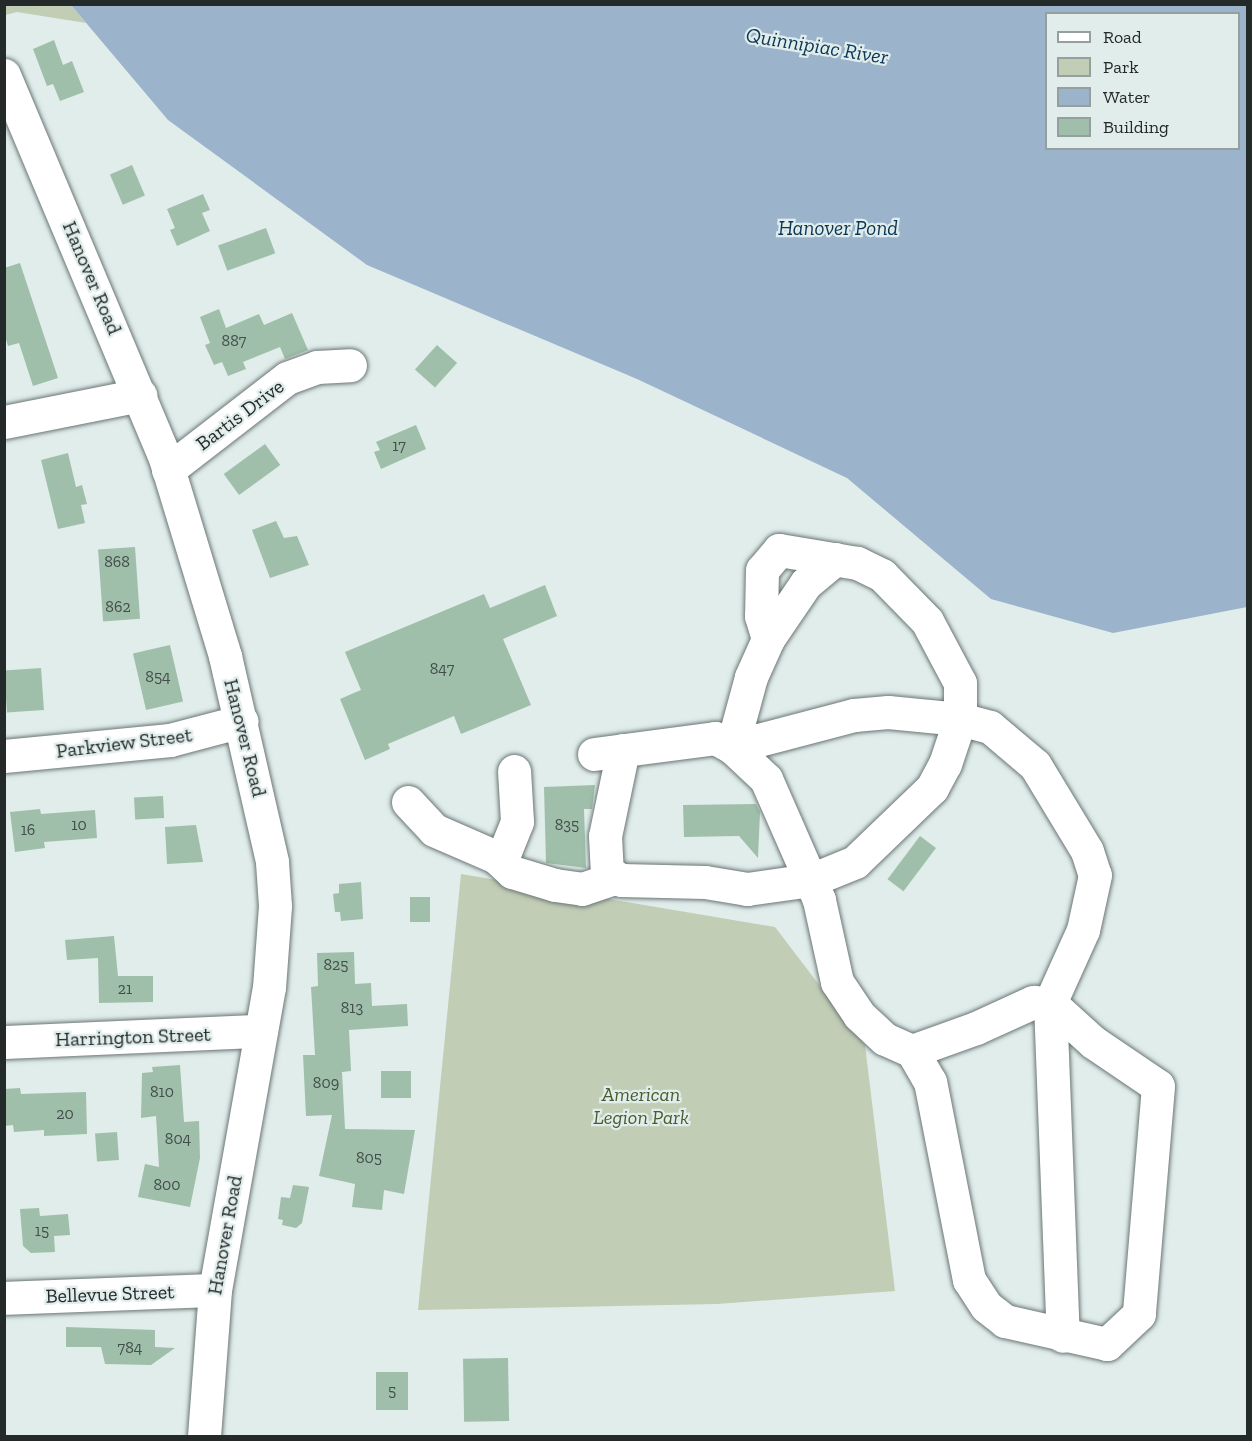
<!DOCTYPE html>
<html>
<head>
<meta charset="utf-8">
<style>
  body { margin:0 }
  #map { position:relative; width:1252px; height:1441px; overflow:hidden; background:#e0edeb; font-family:"Zilla Slab",serif }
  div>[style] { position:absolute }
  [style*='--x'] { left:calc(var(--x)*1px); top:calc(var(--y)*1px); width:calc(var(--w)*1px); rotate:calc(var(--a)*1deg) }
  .green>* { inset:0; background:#c2cdb6 }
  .water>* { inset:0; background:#9bb3cb }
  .building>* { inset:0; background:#9fbfab; transform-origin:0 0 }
  .roads { filter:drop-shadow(0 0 2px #6b7675) drop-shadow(0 0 2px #6b7675) }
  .minor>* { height:33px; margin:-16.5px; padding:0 16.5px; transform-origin:16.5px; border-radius:16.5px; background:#fff }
  .major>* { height:33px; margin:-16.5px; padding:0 16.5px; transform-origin:16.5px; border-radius:16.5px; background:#fff }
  span { translate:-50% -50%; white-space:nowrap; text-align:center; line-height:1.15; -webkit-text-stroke:4.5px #e0edeb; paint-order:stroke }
  .number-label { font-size:16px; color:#434e4a }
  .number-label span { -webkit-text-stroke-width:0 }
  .street-label { font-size:20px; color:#242929 }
  .park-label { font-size:20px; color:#485c2d; font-style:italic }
  .water-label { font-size:21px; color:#0b3556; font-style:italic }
  .frame { position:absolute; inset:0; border:6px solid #242929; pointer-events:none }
  .legend { position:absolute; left:1045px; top:12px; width:195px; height:138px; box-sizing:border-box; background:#e0edeb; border:2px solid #959f9d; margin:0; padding:8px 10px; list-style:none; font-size:18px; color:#242929 }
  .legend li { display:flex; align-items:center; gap:12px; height:30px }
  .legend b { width:30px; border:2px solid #959f9d }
</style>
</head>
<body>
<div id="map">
  <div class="green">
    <i style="clip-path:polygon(4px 5px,71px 5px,86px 23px,17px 12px,5px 15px)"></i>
    <i style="clip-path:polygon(461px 874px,775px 927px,865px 1045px,895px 1291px,717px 1304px,418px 1310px)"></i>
  </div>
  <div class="water">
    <i style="clip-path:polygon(evenodd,71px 5px,1247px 5px,1247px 607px,1113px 633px,991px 599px,847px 478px,637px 379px,367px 265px,168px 120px,71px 5px,1046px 14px,1238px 14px,1238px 148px,1046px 148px,1046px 14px)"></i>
  </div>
  <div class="building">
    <i style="clip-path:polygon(54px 40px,63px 65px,72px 61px,84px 92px,60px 101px,53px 84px,47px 86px,33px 49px)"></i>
    <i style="left:132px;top:165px;width:33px;height:24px;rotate:67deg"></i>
    <i style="clip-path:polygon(203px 194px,210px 210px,202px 213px,210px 231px,177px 246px,170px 230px,175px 228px,167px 209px)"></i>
    <i style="left:266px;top:228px;width:27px;height:51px;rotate:70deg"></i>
    <i style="clip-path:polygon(20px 263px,58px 378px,33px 386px,19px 343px,8px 346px,4px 333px,4px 268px)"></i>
    <i style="clip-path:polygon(219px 309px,226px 328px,259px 314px,264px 325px,292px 313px,308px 350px,285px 359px,280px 347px,243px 362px,246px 369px,228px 376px,222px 362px,214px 365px,205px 345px,210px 343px,200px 317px)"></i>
    <i style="left:437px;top:345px;width:27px;height:33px;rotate:42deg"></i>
    <i style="clip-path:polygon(416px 425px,426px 449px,381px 469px,374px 452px,380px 450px,376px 442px)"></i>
    <i style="left:265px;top:444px;width:26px;height:51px;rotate:54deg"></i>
    <i style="clip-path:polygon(68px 453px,76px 487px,82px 485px,87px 504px,81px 505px,85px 523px,58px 529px,41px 460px)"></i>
    <i style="clip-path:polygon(276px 521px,284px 538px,297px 536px,309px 565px,270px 578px,252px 530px)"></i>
    <i style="left:135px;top:547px;width:72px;height:37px;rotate:86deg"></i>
    <i style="clip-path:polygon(545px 585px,557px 616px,503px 639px,531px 705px,461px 734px,454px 716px,388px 744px,390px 749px,365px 760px,340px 699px,361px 690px,345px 652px,484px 594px,490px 608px)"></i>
    <i style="left:170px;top:645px;width:58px;height:38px;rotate:77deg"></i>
    <i style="left:41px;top:668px;width:42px;height:37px;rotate:86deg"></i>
    <i style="clip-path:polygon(595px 785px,592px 809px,584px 809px,586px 868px,546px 863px,544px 787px)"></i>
    <i style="left:163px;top:796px;width:22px;height:29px;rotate:87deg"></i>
    <i style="clip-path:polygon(756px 804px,760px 812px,758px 858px,739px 836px,684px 837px,683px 805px)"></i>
    <i style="clip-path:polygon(40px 809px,41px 814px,95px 810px,97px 838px,44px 842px,45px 848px,15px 852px,10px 812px)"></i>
    <i style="clip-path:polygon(196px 825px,203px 862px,167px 864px,165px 827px)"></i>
    <i style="left:920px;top:836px;width:20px;height:54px;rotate:37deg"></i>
    <i style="clip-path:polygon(361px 882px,363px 919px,341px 921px,340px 912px,335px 912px,333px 894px,339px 893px,339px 884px)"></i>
    <i style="left:430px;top:897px;width:25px;height:20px;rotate:90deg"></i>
    <i style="clip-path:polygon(114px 936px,118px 976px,153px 976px,153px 1002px,99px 1003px,98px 958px,67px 960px,65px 940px)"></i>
    <i style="clip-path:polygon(354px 952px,355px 984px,371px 983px,372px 1006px,407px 1004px,408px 1026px,349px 1030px,351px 1071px,342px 1072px,345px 1129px,415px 1130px,404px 1194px,384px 1190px,382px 1210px,352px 1207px,355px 1184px,319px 1176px,332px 1115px,306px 1116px,303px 1055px,315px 1055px,311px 987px,318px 986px,317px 953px)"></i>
    <i style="clip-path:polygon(180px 1065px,184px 1122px,199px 1121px,200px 1158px,190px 1207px,138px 1197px,145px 1164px,159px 1167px,156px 1116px,141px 1118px,142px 1073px,153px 1072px,152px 1067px)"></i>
    <i style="left:381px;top:1071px;width:30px;height:27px"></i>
    <i style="clip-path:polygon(20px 1088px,21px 1094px,86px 1092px,87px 1134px,44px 1136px,44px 1130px,14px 1132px,13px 1125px,4px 1126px,4px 1089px)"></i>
    <i style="left:117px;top:1132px;width:28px;height:22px;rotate:86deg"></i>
    <i style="clip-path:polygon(293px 1185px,309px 1187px,302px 1223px,296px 1228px,282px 1225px,283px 1220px,278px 1219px,281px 1197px,290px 1198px)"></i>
    <i style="clip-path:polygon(39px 1208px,40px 1216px,68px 1214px,70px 1235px,54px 1236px,55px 1252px,31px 1253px,23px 1246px,20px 1209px)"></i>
    <i style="clip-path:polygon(66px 1327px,155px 1330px,155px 1347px,175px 1348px,151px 1365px,105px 1364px,101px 1347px,66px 1347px)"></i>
    <i style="left:508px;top:1358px;width:63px;height:45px;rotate:89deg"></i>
    <i style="left:376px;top:1372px;width:32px;height:38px"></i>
  </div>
  <div class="roads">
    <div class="minor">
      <i style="--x:4;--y:422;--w:139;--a:-11.2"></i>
      <i style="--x:168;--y:470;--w:150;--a:-37.7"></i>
      <i style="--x:287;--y:378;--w:32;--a:-20"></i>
      <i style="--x:317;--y:367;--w:33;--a:-3"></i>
      <i style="--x:835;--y:559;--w:38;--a:140"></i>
      <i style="--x:806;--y:583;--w:68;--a:124.2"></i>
      <i style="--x:768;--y:639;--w:42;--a:114.1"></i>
      <i style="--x:751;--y:677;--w:73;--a:105.2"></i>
      <i style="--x:732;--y:747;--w:126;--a:-14.7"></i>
      <i style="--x:854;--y:715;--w:34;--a:-5"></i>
      <i style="--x:888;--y:712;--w:72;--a:5.6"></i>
      <i style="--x:960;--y:719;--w:31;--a:15"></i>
      <i style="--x:990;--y:727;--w:59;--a:40.2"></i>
      <i style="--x:1035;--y:765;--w:100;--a:58.8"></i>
      <i style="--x:1087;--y:851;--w:25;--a:72"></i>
      <i style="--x:1095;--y:875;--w:56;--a:102.3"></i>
      <i style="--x:1083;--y:930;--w:80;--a:114.3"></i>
      <i style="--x:1050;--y:1003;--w:333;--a:87.8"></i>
      <i style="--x:623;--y:750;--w:88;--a:101.8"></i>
      <i style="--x:605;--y:836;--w:36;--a:87"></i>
      <i style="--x:607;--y:872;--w:16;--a:30"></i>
      <i style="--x:621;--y:880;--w:84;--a:1.4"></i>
      <i style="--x:705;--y:882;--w:43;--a:9.5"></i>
      <i style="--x:747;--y:889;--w:65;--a:-8"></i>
      <i style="--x:811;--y:880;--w:48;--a:-22.2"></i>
      <i style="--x:855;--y:862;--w:107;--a:-43.9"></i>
      <i style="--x:932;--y:788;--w:27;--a:-62"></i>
      <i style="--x:945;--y:764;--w:47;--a:-71.6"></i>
      <i style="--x:960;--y:719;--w:36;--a:-90"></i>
      <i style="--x:960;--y:683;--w:70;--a:-118"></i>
      <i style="--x:927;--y:621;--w:64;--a:-134.4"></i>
      <i style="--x:882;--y:575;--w:28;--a:-154"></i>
      <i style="--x:857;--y:563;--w:79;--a:-170.5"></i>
      <i style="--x:779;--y:550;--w:26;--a:130"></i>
      <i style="--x:762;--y:570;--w:46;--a:91.2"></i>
      <i style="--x:761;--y:616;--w:24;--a:73"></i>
      <i style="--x:594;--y:754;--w:122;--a:-7.5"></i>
      <i style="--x:715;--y:738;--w:19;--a:28"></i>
      <i style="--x:732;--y:747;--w:47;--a:43.3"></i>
      <i style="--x:766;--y:779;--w:132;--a:66.3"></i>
      <i style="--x:819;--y:900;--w:84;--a:77.6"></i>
      <i style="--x:837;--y:982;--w:40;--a:56"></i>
      <i style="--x:859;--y:1015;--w:35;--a:43"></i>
      <i style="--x:885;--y:1039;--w:30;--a:24"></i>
      <i style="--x:912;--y:1051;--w:68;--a:-19.8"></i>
      <i style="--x:976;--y:1028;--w:63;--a:-24.5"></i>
      <i style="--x:1033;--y:1002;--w:17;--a:3"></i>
      <i style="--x:1050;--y:1003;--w:58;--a:42.2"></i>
      <i style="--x:1093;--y:1042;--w:78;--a:34.1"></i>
      <i style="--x:1158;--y:1086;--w:229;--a:94.8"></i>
      <i style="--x:1139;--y:1314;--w:44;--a:136.8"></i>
      <i style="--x:1107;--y:1344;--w:105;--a:-167.3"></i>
      <i style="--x:1005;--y:1321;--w:24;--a:-142"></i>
      <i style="--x:986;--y:1306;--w:31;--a:-123"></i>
      <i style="--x:969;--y:1280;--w:202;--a:-101.1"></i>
      <i style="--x:930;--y:1082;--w:36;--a:-120"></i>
      <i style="--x:4;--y:756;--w:167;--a:-5.5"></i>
      <i style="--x:170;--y:740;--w:74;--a:-14.8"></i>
      <i style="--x:408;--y:802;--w:38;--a:47"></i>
      <i style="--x:434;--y:830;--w:68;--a:23.5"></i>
      <i style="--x:496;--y:857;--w:9;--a:-21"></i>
      <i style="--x:504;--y:854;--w:35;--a:-68"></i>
      <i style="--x:517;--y:821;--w:50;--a:-93.4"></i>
      <i style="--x:496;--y:857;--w:22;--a:43"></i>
      <i style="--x:512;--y:872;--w:45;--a:16.8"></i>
      <i style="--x:555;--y:885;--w:27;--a:8"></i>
      <i style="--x:582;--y:889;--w:36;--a:-19"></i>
      <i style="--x:4;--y:1042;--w:257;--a:-2.5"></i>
      <i style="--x:4;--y:1298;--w:211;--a:-2.2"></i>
    </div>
    <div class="major">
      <i style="--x:4;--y:75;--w:412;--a:67.2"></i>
      <i style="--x:164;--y:455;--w:210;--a:73.1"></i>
      <i style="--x:225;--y:656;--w:211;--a:77.1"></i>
      <i style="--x:272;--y:862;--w:44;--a:86.1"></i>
      <i style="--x:275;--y:906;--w:81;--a:94.2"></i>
      <i style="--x:269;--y:987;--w:308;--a:100.1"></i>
      <i style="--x:215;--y:1290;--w:146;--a:94.3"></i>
    </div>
  </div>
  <div class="number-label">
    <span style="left:234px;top:341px">887</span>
    <span style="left:399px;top:446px">17</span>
    <span style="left:117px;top:562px">868</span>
    <span style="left:118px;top:607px">862</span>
    <span style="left:442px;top:669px">847</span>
    <span style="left:158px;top:677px">854</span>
    <span style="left:79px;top:825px">10</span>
    <span style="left:567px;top:825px">835</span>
    <span style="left:28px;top:830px">16</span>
    <span style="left:336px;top:965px">825</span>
    <span style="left:125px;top:989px">21</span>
    <span style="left:352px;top:1008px">813</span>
    <span style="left:326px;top:1083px">809</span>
    <span style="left:162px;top:1092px">810</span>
    <span style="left:65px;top:1114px">20</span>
    <span style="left:178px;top:1139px">804</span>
    <span style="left:369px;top:1158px">805</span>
    <span style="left:167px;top:1185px">800</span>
    <span style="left:42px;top:1231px">15</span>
    <span style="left:130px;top:1348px">784</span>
    <span style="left:392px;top:1391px">5</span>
  </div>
  <div class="street-label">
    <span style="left:92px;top:278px;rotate:67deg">Hanover Road</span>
    <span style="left:240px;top:415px;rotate:-37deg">Bartis Drive</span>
    <span style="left:245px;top:738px;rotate:76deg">Hanover Road</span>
    <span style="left:124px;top:743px;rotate:-7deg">Parkview Street</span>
    <span style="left:133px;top:1037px;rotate:-2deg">Harrington Street</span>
    <span style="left:225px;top:1235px;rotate:-80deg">Hanover Road</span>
    <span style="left:110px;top:1294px;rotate:-2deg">Bellevue Street</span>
  </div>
  <div class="park-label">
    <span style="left:641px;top:1106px">American<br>Legion Park</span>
  </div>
  <div class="water-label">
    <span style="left:817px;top:46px;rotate:9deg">Quinnipiac River</span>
    <span style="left:838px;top:228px">Hanover Pond</span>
  </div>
  <div class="frame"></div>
  <ul class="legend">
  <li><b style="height:8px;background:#fff"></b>Road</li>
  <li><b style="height:16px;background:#c2cdb6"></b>Park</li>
  <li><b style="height:16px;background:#9bb3cb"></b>Water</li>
  <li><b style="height:16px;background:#9fbfab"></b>Building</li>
  </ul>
</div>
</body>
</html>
